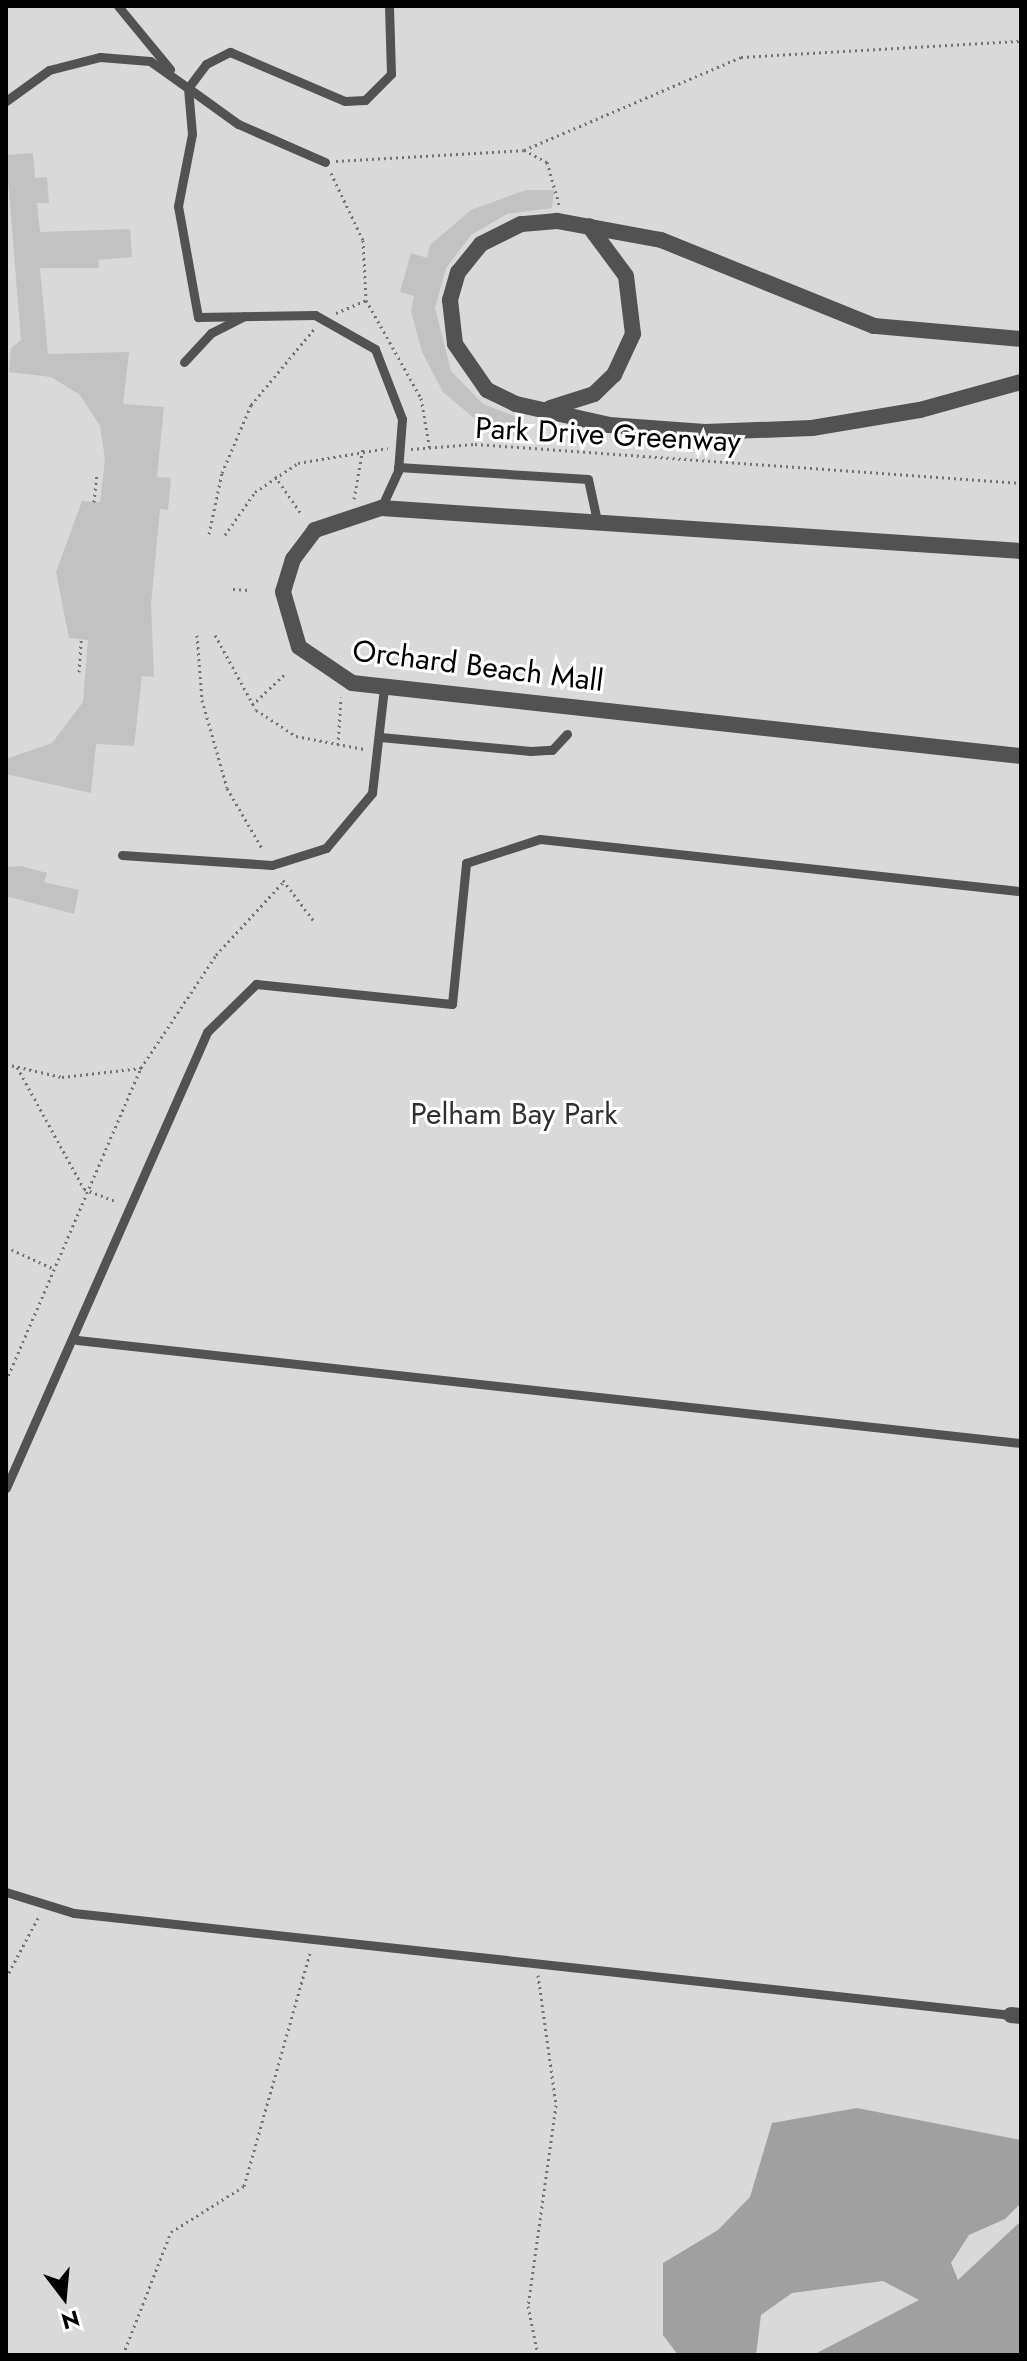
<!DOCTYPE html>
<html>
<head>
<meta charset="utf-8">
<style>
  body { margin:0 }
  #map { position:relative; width:1027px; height:2361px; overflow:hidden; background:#fff; font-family:Jost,sans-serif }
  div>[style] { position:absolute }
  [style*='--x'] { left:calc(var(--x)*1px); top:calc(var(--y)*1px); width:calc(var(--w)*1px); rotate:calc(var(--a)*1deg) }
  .green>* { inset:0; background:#d9d9d9 }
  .water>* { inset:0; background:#a0a0a0 }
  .building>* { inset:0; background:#c2c2c2 }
  .path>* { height:3px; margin-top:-1.5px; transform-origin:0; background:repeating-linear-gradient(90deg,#747474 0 2px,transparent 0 6px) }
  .service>* { height:9px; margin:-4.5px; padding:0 4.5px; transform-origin:4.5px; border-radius:4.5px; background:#525252 }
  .minor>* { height:16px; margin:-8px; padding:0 8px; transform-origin:8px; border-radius:8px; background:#525252 }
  span { translate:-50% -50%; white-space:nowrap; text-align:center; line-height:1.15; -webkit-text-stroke:6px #fff; paint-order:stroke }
  .street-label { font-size:30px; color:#000 }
  .park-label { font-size:30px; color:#303030 }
  .frame { position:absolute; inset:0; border:8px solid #000; pointer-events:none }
  .north { position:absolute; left:24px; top:2257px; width:80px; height:80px; -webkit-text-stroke:6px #fff; paint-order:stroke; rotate:164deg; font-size:22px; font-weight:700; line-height:32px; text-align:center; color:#000 }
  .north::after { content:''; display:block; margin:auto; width:28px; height:36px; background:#000; clip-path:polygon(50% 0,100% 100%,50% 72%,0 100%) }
</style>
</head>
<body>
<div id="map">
  <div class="green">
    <i style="clip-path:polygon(6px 6px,1021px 6px,1021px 2289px,980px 2355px,6px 2355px)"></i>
  </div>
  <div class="water">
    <i style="clip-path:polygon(857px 2108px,1021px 2140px,1021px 2203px,1005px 2219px,969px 2235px,951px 2263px,958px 2280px,1021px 2221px,1021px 2355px,813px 2355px,919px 2300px,883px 2281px,792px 2293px,761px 2315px,756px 2355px,678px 2355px,663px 2335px,663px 2263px,718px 2230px,750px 2197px,772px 2123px)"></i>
  </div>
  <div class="building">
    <i style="clip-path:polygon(33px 153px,35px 178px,47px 177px,49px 203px,37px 203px,40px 232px,130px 229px,132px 257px,98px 260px,99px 268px,40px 268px,48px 354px,129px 352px,123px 404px,164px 407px,157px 477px,171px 478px,168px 510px,160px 509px,151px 605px,154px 677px,142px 676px,134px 746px,96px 744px,91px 793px,6px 774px,6px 759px,52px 743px,83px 702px,88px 640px,69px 638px,56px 572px,82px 501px,100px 502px,105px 459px,100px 426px,80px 395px,51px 377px,9px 372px,11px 348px,21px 340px,6px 155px)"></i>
    <i style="clip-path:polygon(526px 190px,554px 190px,552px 208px,507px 214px,471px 235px,446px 268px,435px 308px,451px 371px,483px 404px,523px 419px,519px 438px,481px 424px,443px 392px,422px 352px,411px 311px,414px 296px,400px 292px,411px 253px,427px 258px,430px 245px,471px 210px)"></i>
    <i style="clip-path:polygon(21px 866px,47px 873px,44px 882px,79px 890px,74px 914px,6px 896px,6px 867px)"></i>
  </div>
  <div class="path">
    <i style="--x:524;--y:150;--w:236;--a:-23.2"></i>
    <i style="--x:741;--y:57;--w:280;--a:-3.3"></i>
    <i style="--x:336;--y:161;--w:188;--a:-3.3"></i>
    <i style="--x:524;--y:150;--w:26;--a:28"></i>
    <i style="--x:547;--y:162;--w:44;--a:74.1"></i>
    <i style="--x:331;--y:173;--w:74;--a:64.5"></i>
    <i style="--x:363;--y:240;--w:60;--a:87.1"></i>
    <i style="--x:366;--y:300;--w:112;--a:60.7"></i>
    <i style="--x:421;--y:398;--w:53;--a:80.2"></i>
    <i style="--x:336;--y:313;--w:33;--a:-23"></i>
    <i style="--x:411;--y:449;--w:64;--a:-4.5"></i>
    <i style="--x:475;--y:444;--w:547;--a:4.09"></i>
    <i style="--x:275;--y:476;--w:47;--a:55.3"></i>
    <i style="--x:354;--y:499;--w:52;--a:-80"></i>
    <i style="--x:94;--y:502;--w:27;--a:-84"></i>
    <i style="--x:209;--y:534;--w:62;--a:-78"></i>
    <i style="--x:222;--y:473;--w:74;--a:-66.9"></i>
    <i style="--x:251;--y:405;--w:99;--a:-50.3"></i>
    <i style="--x:225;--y:535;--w:52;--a:-55.1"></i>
    <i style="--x:255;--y:492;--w:52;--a:-34"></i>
    <i style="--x:298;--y:463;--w:91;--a:-9.5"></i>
    <i style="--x:233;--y:589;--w:17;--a:3"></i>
    <i style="--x:197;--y:635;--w:65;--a:85.6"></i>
    <i style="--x:202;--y:700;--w:91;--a:74.1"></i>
    <i style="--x:227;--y:788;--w:72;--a:59.9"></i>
    <i style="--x:215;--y:635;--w:85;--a:61.3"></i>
    <i style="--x:256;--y:710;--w:48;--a:33"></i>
    <i style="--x:296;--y:736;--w:69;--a:10.8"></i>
    <i style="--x:79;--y:672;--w:32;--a:-86"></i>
    <i style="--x:252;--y:705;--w:47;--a:-43.3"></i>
    <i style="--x:338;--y:745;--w:48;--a:-86.4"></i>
    <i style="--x:283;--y:880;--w:50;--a:53.1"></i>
    <i style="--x:6;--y:1064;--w:57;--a:13.1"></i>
    <i style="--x:62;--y:1077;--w:80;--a:-6.5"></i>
    <i style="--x:141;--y:1068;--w:136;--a:-56.4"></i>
    <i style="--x:216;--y:955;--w:100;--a:-47.4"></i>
    <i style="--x:17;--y:1067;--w:139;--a:61.2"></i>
    <i style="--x:84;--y:1189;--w:36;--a:21"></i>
    <i style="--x:6;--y:1247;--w:51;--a:24.5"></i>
    <i style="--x:6;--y:1381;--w:341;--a:-66.7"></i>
    <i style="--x:538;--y:1975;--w:131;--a:82.1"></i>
    <i style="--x:556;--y:2105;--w:203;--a:97.9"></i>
    <i style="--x:528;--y:2306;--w:50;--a:78.5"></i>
    <i style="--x:6;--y:1978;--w:72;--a:-62"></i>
    <i style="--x:123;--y:2355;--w:132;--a:-68.7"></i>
    <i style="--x:171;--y:2232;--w:86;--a:-32.2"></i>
    <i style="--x:244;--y:2186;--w:242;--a:-74.2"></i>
  </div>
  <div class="service">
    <i style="--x:118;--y:6;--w:82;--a:50.5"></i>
    <i style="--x:6;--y:101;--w:53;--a:-35.8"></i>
    <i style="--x:49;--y:70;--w:53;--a:-14.3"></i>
    <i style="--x:100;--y:57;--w:50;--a:4.6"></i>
    <i style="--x:150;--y:61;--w:47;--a:35.4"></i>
    <i style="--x:188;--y:88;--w:46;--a:85"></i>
    <i style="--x:192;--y:134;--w:73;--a:101"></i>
    <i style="--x:178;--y:206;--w:113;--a:79.8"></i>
    <i style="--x:198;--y:317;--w:117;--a:-1"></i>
    <i style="--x:315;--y:315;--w:69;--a:29.5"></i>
    <i style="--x:375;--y:349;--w:75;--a:68.9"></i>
    <i style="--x:402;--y:419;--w:52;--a:94.4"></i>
    <i style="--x:398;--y:471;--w:41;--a:114.7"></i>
    <i style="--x:325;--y:162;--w:95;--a:-156.4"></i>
    <i style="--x:238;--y:124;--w:62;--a:-144.2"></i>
    <i style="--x:188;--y:88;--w:30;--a:-53"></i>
    <i style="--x:206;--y:64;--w:27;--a:-27"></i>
    <i style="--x:230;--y:52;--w:125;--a:23.1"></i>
    <i style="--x:345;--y:101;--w:20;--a:-3"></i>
    <i style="--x:365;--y:100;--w:37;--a:-45"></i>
    <i style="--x:391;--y:74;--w:68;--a:-91.7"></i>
    <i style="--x:184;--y:362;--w:40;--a:-47"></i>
    <i style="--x:211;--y:333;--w:37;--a:-27"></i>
    <i style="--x:398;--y:467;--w:190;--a:3.6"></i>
    <i style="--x:588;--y:479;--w:43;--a:77.9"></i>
    <i style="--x:380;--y:737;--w:151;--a:5.3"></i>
    <i style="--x:530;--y:751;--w:22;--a:-3"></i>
    <i style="--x:552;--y:750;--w:22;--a:-47"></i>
    <i style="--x:122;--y:855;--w:150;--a:3.8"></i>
    <i style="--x:272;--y:865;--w:57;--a:-17.5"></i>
    <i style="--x:326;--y:848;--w:72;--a:-50.1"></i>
    <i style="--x:372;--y:793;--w:106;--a:-83.5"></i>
    <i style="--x:77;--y:1340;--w:950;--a:6.23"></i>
    <i style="--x:6;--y:1488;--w:498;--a:-66.2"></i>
    <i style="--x:207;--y:1032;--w:69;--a:-44.4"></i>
    <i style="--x:256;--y:984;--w:197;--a:5.8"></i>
    <i style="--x:452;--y:1004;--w:142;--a:-84.3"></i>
    <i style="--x:466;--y:863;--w:78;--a:-18"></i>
    <i style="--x:540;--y:839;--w:484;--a:6.2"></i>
    <i style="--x:6;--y:1892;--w:71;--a:17.2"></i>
    <i style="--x:74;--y:1913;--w:943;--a:6.21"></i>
  </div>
  <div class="minor">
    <i style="--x:1021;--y:339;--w:148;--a:-174.9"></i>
    <i style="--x:874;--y:326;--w:230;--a:-158"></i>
    <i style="--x:661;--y:240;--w:106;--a:-169.6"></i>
    <i style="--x:557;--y:221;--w:36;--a:175"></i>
    <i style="--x:521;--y:224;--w:45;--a:153.4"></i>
    <i style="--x:481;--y:244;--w:36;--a:129"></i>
    <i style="--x:458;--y:272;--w:29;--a:106"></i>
    <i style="--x:450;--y:300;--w:44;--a:83.5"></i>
    <i style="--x:455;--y:344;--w:56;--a:55.2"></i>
    <i style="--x:487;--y:390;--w:32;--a:26"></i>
    <i style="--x:516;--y:404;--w:95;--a:12.7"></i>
    <i style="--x:609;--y:425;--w:96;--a:4.2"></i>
    <i style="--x:705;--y:432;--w:107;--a:-2.1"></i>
    <i style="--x:812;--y:428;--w:109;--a:-9.5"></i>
    <i style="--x:920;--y:410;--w:105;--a:-15.5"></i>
    <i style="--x:550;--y:408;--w:46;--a:-17.7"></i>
    <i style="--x:594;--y:394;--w:28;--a:-44"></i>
    <i style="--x:614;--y:375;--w:45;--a:-65.1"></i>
    <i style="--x:633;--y:334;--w:58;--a:-96.9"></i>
    <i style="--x:626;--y:276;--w:62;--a:-126.5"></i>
    <i style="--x:1021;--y:551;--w:641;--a:-176.16"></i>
    <i style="--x:381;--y:508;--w:70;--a:161.6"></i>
    <i style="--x:315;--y:530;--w:36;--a:127"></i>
    <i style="--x:293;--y:559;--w:34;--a:107"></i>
    <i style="--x:283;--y:592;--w:57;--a:73.8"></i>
    <i style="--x:299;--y:647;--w:64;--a:34.2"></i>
    <i style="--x:352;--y:683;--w:673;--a:6.23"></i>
    <i style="--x:1011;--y:2015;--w:10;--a:6"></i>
  </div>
  <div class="street-label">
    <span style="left:608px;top:435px;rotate:3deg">Park Drive Greenway</span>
    <span style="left:478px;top:666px;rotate:7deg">Orchard Beach Mall</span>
  </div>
  <div class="park-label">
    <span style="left:514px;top:1114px">Pelham Bay Park</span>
  </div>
  <div class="frame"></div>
  <div class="north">N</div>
</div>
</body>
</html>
